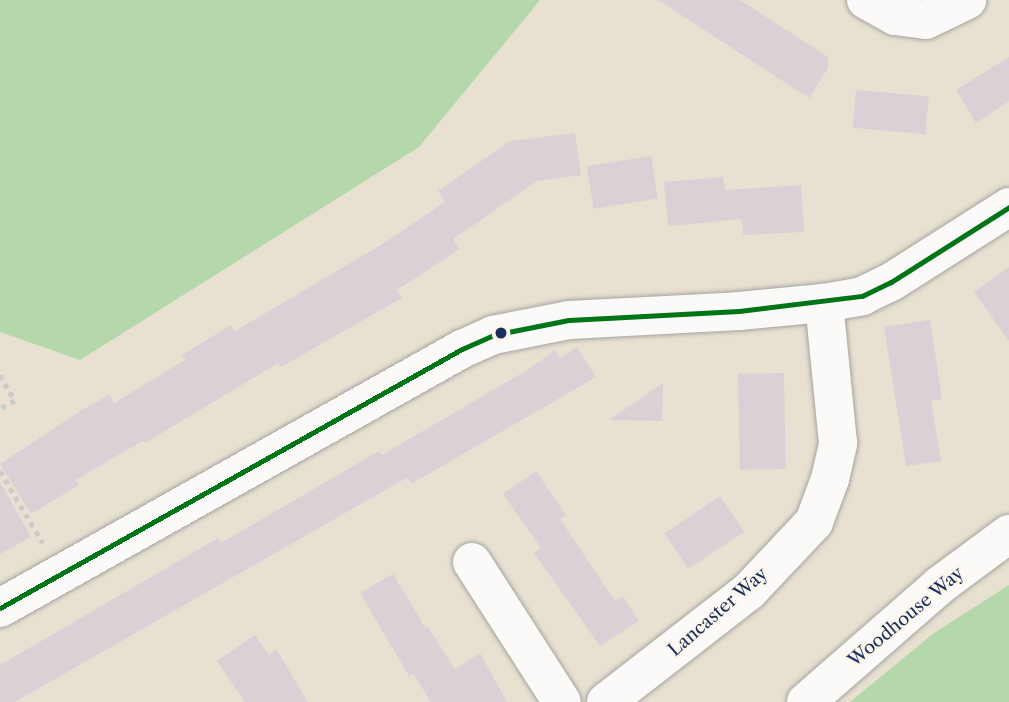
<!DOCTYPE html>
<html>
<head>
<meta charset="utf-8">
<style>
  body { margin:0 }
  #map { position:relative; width:1009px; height:702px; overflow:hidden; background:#e8e1d1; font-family:"Libre Caslon Text",serif }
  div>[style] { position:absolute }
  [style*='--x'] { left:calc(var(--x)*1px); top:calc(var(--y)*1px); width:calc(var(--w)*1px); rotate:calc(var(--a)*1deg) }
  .green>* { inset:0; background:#b4d8ab }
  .building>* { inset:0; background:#dad0d5; transform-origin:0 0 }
  .path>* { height:4.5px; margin-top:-2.25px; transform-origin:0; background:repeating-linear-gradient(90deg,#cbcbca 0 5px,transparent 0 10px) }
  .roads { filter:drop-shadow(0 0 2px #a5a4a1) drop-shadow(0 0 2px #a5a4a1) }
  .minor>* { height:38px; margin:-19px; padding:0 19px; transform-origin:19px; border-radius:19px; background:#fcfaf8 }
  .major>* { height:38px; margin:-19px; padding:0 19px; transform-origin:19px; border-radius:19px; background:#fcfaf8 }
  .bus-1>* { height:5px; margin:-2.5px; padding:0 2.5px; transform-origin:2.5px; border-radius:2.5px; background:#007517 }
  .dots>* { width:19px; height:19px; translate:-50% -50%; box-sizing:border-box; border:4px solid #fbf7ec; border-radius:50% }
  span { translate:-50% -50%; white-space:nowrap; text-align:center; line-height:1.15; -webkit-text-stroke:5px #fbf7ec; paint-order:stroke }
  .street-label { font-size:18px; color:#1b2f5e }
</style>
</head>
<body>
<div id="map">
  <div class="green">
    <i style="clip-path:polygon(0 0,540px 0,419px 147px,80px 360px,0 332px)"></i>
    <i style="clip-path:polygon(1009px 585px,1009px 702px,850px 702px,934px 633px)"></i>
  </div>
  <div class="building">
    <i style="clip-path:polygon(658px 0,740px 0,828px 57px,828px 68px,809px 98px)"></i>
    <i style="clip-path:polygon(1009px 57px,1009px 101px,976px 123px,956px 90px)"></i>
    <i style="left:856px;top:90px;width:73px;height:38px;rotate:5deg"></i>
    <i style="clip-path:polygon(575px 133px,581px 175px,537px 181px,453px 239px,460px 249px,397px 290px,402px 298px,281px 367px,278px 363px,145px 443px,143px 441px,111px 459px,76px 480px,79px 485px,31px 514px,0 464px,82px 410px,109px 395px,114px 403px,185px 360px,182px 355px,231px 325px,235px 331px,381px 245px,445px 202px,438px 191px,510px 141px)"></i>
    <i style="left:651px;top:156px;width:43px;height:65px;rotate:81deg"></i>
    <i style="clip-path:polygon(723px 177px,725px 190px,801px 185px,804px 232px,743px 235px,742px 219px,668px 226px,664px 182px)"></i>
    <i style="clip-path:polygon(1009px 267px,1009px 341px,974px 292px)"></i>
    <i style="clip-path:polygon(930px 320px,942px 399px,931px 401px,941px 461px,906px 466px,884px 327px)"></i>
    <i style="clip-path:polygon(577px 347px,596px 377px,411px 484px,408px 477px,15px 702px,0 702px,0 665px,218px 538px,221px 543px,379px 451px,382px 455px,529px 369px,555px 350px,560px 358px)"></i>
    <i style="left:784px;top:373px;width:96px;height:46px;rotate:89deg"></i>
    <i style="clip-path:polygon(663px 383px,662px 421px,609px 420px)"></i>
    <i style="clip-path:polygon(536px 471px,566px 515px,560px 519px,615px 601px,623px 596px,639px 621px,600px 646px,534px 553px,541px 548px,503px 494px)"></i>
    <i style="clip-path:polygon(0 482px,31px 537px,0 554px)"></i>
    <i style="left:720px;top:496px;width:43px;height:67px;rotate:56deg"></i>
    <i style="clip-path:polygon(393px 574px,426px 629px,428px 627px,455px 669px,480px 653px,507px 702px,431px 702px,413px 673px,409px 676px,360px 593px)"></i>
    <i style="clip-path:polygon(255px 635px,269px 655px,276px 649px,308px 702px,245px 702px,217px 661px)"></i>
  </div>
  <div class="path">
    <i style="--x:0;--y:375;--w:30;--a:60"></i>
    <i style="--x:15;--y:401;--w:17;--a:152"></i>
    <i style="--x:0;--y:471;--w:84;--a:59.2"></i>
  </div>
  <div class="roads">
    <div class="minor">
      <i style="--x:866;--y:0;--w:33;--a:29"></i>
      <i style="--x:895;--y:16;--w:31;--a:7"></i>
      <i style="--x:926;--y:20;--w:46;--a:-26"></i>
      <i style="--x:472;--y:562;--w:166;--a:57.3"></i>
      <i style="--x:0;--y:608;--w:530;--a:-29.28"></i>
      <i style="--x:462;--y:349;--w:34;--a:-24"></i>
      <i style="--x:493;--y:335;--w:77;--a:-11.2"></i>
      <i style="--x:569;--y:320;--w:170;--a:-3"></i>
      <i style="--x:739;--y:311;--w:85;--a:-5.4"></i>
      <i style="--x:824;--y:303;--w:39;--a:-10"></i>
      <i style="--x:862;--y:296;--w:32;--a:-26"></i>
      <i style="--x:891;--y:282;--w:140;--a:-32.4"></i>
      <i style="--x:606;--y:702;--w:181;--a:-37.8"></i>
      <i style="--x:749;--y:591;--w:95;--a:-46.7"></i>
      <i style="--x:814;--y:522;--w:46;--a:-69.6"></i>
      <i style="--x:830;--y:479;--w:37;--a:-77"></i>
      <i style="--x:838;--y:443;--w:141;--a:-95.7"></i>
    </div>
    <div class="major">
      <i style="--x:806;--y:702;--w:178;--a:-41.1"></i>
      <i style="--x:940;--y:585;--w:86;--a:-36.5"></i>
    </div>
  </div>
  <div class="bus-1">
    <i style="--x:0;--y:608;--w:530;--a:-29.28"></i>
    <i style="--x:462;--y:349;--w:34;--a:-24"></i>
    <i style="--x:493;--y:335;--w:77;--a:-11.2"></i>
    <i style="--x:569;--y:320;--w:170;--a:-3"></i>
    <i style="--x:739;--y:311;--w:124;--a:-7"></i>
    <i style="--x:862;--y:296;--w:32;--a:-26"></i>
    <i style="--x:891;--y:282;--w:140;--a:-32.4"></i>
  </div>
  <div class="dots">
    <i style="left:501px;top:333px;background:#1b2f5e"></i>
  </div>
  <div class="street-label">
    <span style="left:718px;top:612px;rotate:-41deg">Lancaster Way</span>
    <span style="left:906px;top:617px;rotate:-40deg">Woodhouse Way</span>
  </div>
</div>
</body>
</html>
